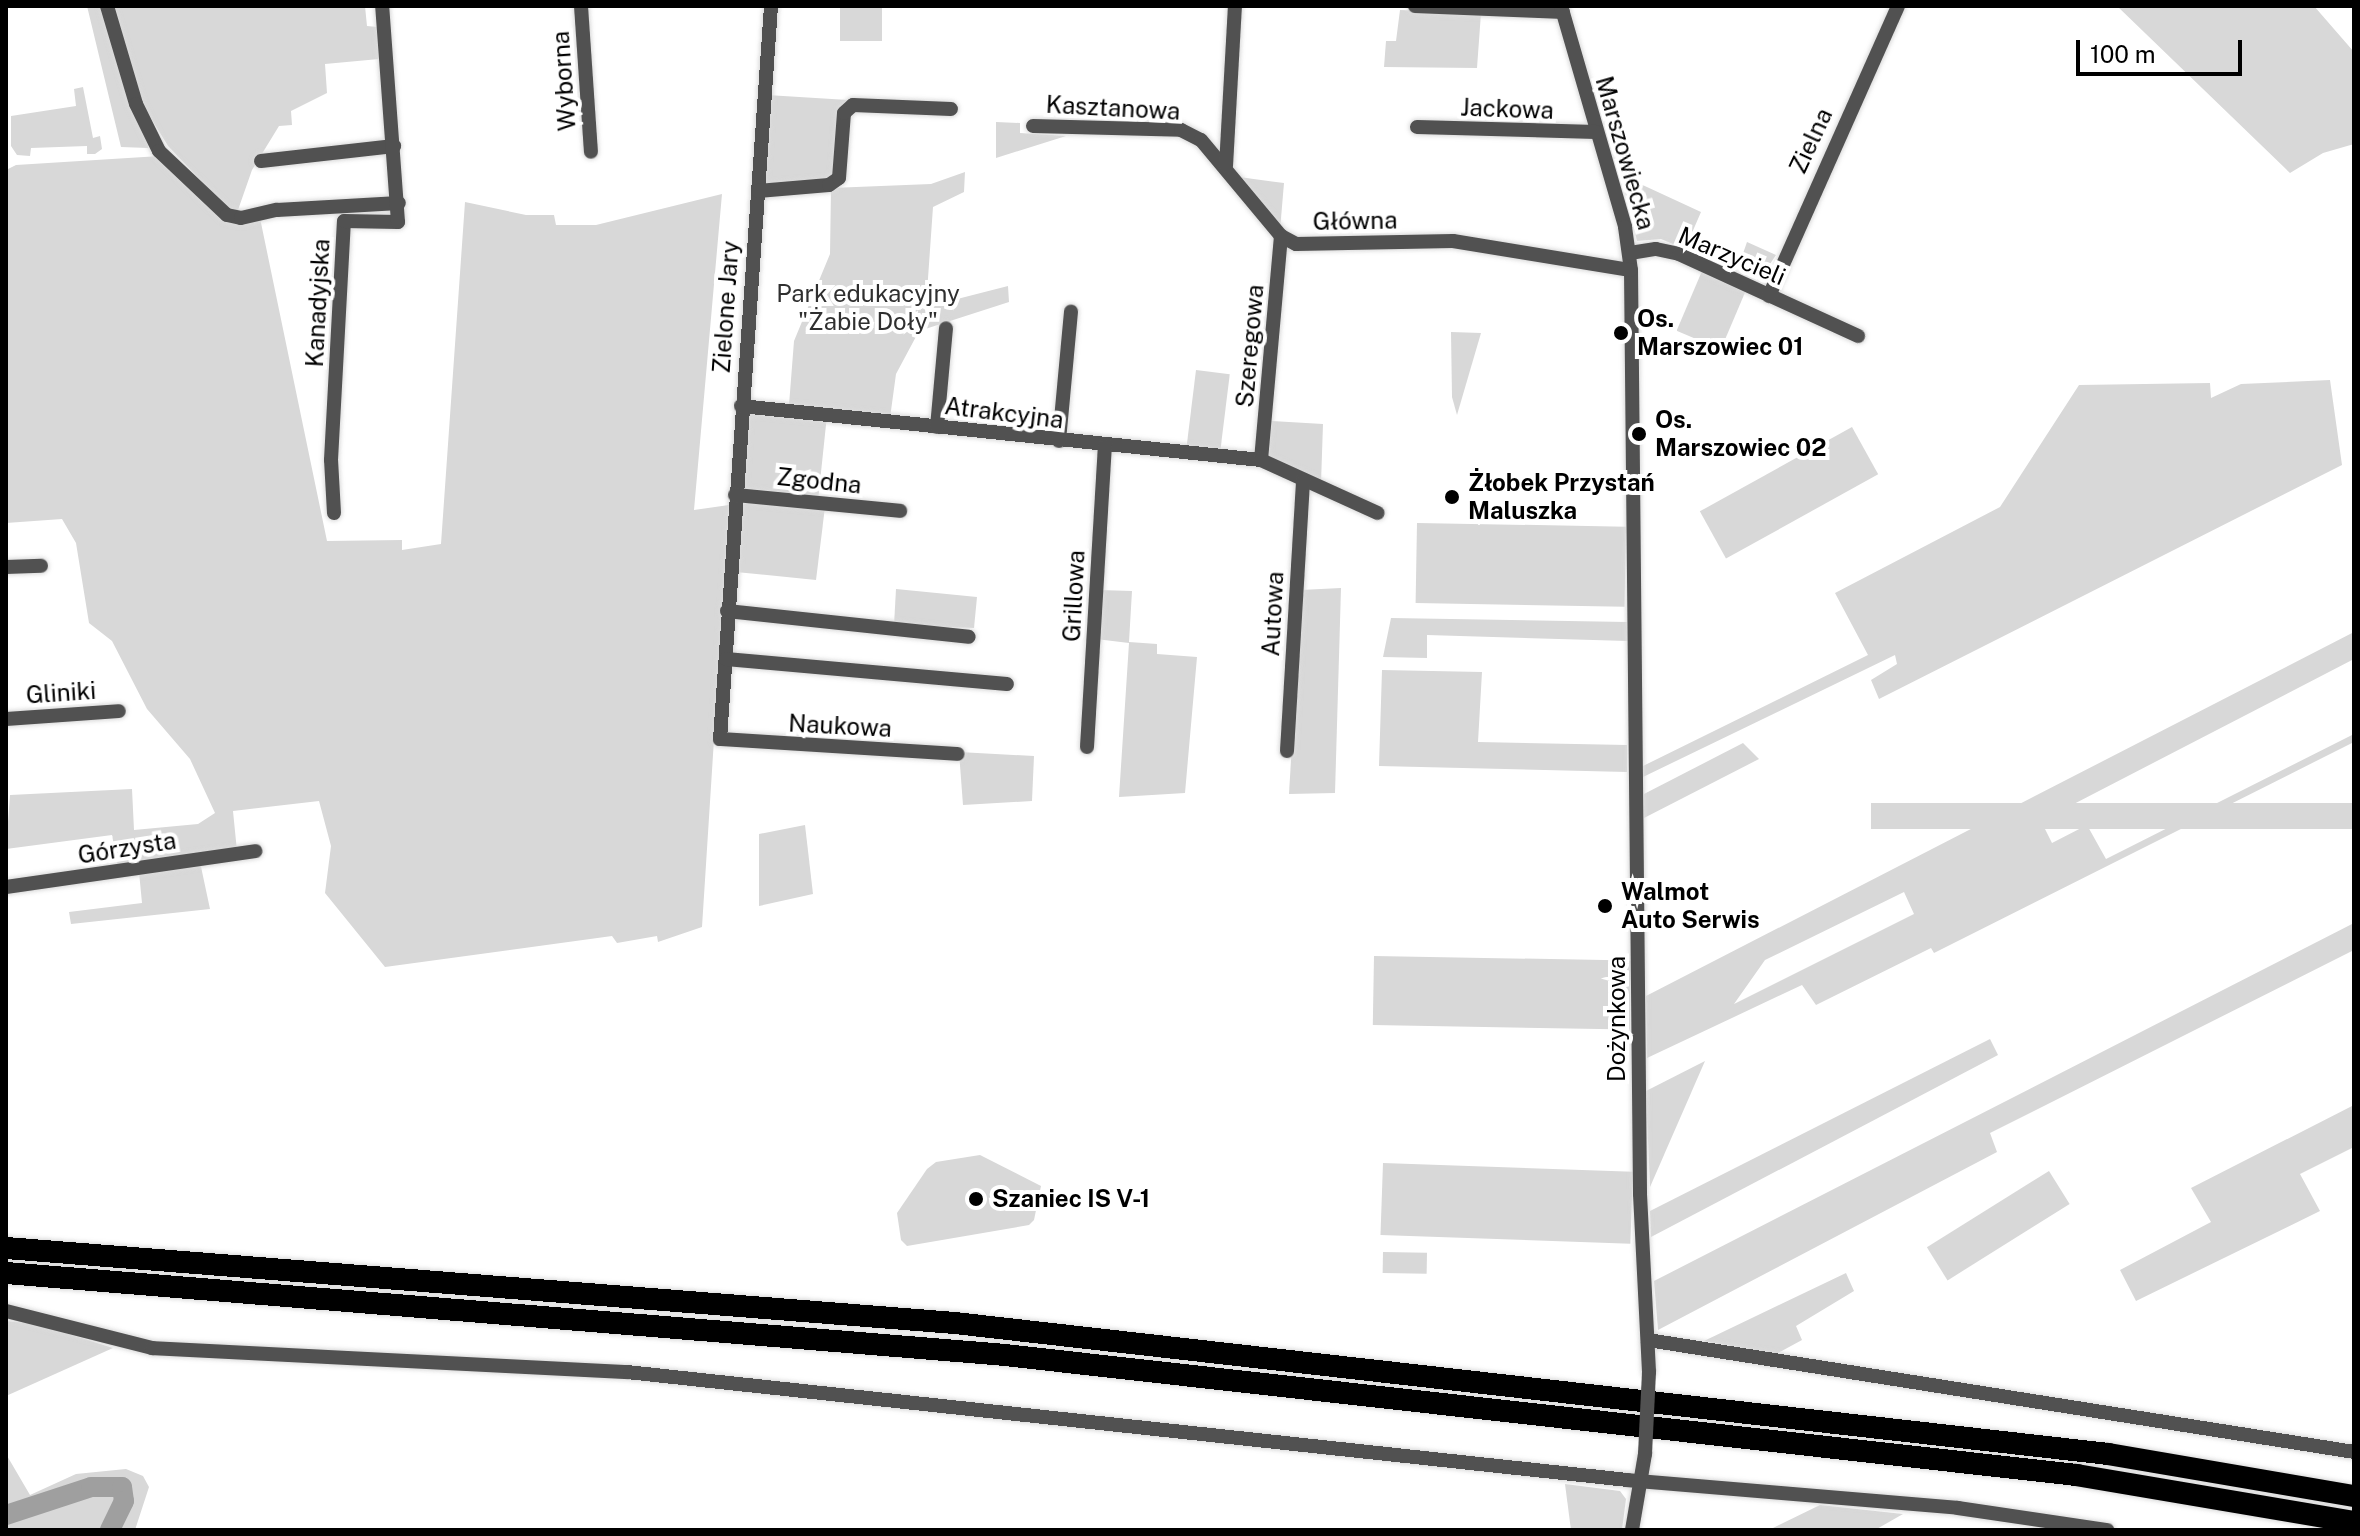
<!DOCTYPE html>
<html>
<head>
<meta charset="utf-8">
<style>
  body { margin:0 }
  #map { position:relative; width:2360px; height:1536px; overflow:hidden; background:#fff; font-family:"Public Sans",sans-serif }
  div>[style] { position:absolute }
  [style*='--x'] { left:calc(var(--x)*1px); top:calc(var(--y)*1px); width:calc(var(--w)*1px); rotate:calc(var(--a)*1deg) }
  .green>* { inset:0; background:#d8d8d8; transform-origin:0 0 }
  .river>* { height:20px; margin:-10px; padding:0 10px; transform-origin:10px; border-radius:10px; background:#9f9f9f }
  .roads { filter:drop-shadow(0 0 2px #dbdbdb) drop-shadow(0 0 2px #dbdbdb) }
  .minor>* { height:14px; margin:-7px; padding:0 7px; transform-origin:7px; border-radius:7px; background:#515151 }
  .highway>* { height:22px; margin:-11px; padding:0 11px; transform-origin:11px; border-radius:11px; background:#000 }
  .minor-bridge>* { height:14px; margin:-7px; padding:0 7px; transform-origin:7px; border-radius:7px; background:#515151 }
  .dots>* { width:22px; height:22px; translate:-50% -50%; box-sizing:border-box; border:4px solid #fff; border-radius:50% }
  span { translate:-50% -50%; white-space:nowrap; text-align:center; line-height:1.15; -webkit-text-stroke:8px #fff; paint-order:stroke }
  .street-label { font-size:24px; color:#000 }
  .park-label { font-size:24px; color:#2f2f2f }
  .poi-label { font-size:24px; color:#000; font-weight:700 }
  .left { translate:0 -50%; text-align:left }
  .frame { position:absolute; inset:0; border:8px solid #000; pointer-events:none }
  .scale { position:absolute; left:2076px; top:40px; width:166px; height:36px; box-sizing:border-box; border:4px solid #000; border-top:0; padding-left:10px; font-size:24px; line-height:28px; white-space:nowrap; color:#000; -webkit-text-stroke:6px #fff; paint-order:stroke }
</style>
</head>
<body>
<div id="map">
  <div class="green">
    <i style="clip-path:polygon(87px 6px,101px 7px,130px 108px,149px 139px,148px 148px,121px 147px)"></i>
    <i style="clip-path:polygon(113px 6px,365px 6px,367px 26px,377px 27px,379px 59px,325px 64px,327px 93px,291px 111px,292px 125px,279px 126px,252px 170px,238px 210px,230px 211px,168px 146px,141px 102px)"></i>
    <i style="left:840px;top:6px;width:42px;height:35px"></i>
    <i style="clip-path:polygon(2117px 6px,2314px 6px,2354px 52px,2354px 144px,2323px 153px,2290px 173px)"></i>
    <i style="clip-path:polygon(1400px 10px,1481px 13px,1477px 68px,1384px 67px,1386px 41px,1396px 41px)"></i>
    <i style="clip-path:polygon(83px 87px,93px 138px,100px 136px,102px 149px,95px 154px,87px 154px,87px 146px,31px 148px,30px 156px,17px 155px,11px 146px,11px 116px,76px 106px,74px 89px)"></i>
    <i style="clip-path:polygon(767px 95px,848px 100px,834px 174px,827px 182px,765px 186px)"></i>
    <i style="clip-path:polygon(996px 122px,1020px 123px,1020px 133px,1066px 136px,996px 158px)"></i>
    <i style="clip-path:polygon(160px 156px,227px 222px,260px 218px,327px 541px,402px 540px,402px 550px,441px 544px,465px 202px,526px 215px,554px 215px,556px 225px,596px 225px,722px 194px,694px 510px,729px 505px,702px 927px,658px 942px,657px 936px,617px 943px,612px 936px,385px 967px,325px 893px,331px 846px,319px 801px,233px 811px,237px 851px,118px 867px,112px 835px,6px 849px,10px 795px,132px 789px,134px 830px,198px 824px,215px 813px,190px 759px,147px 709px,112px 641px,89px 623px,76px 543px,62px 519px,6px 523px,6px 170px,16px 165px)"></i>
    <i style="clip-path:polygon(965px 172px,964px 192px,933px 207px,926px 307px,1008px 286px,1009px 302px,919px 331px,896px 374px,890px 418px,789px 405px,794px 341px,830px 254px,831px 188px,931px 184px)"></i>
    <i style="clip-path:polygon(1621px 175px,1701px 212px,1685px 249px,1661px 239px,1637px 241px)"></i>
    <i style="clip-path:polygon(1239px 177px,1284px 183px,1280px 230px)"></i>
    <i style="clip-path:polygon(1747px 242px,1776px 255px,1764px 273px,1739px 265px)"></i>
    <i style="left:1702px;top:271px;width:48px;height:65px;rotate:23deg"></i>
    <i style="clip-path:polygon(1451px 332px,1481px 333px,1457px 415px,1452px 397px)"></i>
    <i style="left:1196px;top:370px;width:34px;height:82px;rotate:7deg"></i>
    <i style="clip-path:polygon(2330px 380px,2342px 465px,1879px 699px,1871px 680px,1897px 664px,1895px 655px,1643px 777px,1643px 766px,1868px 655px,1835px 593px,2000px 507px,2079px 385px,2210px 383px,2211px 398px,2241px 384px)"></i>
    <i style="left:746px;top:411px;width:81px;height:77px;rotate:6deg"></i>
    <i style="clip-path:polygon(1272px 421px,1323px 424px,1321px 483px,1267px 458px)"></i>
    <i style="left:1852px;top:427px;width:54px;height:174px;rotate:61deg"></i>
    <i style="clip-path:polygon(751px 502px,825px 507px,816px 580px,736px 572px,742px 505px)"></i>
    <i style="left:1417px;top:523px;width:209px;height:80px;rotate:1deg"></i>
    <i style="clip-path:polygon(1341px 588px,1335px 793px,1289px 794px,1301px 590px)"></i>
    <i style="clip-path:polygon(896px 589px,977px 597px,974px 628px,894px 625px)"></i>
    <i style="clip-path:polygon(1099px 590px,1132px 591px,1129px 642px,1157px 644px,1157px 654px,1197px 657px,1185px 793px,1119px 797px,1129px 643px,1096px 639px)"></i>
    <i style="clip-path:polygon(1391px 618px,1627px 622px,1628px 641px,1427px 635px,1427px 658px,1383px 657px)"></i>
    <i style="clip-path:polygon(evenodd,2354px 632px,2354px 659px,2041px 821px,2052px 843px,2087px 825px,2106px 859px,2354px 734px,2354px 742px,1934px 953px,1931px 948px,1816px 1005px,1802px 985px,1647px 1058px,1646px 996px,2354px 632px,1904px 892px,1914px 914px,1734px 1004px,1765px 960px,1904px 892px)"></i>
    <i style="clip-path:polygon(1382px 670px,1482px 672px,1478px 742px,1627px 745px,1627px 772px,1379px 766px)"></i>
    <i style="clip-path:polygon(1743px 743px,1759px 759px,1644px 818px,1644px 794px)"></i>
    <i style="clip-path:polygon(959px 752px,1034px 756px,1032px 801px,963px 805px)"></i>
    <i style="left:2354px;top:803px;width:26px;height:483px;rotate:90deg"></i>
    <i style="clip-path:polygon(805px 825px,813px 894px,759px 906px,759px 834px)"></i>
    <i style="clip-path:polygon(200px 862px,210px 909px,71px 924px,69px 912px,142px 903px,139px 872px)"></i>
    <i style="clip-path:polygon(2354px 923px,2354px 950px,1990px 1133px,1997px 1152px,1658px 1330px,1654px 1281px)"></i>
    <i style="left:1374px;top:956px;width:257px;height:69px;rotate:1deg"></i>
    <i style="clip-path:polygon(1990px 1039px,1998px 1055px,1651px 1237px,1650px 1211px)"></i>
    <i style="clip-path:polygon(1705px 1061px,1650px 1187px,1646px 1091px)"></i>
    <i style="clip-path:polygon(2354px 1105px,2354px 1147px,2300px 1174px,2320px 1211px,2136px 1301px,2120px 1270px,2211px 1222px,2191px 1188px)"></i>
    <i style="clip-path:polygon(980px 1155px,1041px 1186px,1034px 1220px,1029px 1225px,907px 1246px,901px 1240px,897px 1213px,927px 1169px,936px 1162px)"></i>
    <i style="left:1383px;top:1163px;width:250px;height:72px;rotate:2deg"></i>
    <i style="left:2049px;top:1171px;width:39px;height:144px;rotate:58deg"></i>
    <i style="left:1383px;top:1252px;width:44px;height:21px;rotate:1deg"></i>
    <i style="clip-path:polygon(1846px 1273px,1854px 1291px,1796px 1326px,1802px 1340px,1776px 1354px,1704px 1341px)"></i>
    <i style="clip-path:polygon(6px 1321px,37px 1324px,113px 1348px,6px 1396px)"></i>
    <i style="clip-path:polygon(6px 1454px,30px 1495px,76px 1474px,126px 1469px,143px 1476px,149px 1487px,135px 1530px,6px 1530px)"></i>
    <i style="clip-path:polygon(1565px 1484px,1620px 1491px,1626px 1499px,1622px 1530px,1571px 1530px)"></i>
    <i style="clip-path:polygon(1820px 1505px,1903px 1514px,1875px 1530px,1769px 1530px)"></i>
  </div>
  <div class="river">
    <i style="--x:6;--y:1515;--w:89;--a:-18.2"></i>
    <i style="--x:91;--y:1487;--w:31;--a:0"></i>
    <i style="--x:122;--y:1487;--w:14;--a:82"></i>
    <i style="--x:124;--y:1501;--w:32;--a:116"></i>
  </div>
  <div class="roads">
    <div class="minor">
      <i style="--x:107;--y:6;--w:102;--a:73.5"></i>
      <i style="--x:136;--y:104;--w:52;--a:63.9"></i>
      <i style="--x:159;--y:151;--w:93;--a:43.3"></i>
      <i style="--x:227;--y:215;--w:14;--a:12"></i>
      <i style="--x:241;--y:218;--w:37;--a:-13"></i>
      <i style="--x:277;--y:210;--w:122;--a:-3.3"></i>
      <i style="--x:581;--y:6;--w:146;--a:86.1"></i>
      <i style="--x:771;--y:6;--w:735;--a:93.98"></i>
      <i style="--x:720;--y:739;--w:238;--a:3.6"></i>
      <i style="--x:1415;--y:6;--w:148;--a:2.3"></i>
      <i style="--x:1561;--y:6;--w:230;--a:73.8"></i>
      <i style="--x:1625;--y:227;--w:43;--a:82.1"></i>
      <i style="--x:1631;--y:270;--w:924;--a:89.44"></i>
      <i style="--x:1640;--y:1194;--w:178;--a:87.1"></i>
      <i style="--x:1033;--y:126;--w:148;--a:1.5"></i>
      <i style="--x:1181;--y:130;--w:22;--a:27"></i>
      <i style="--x:1201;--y:140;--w:125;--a:50.2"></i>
      <i style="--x:1281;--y:236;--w:17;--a:28"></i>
      <i style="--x:1296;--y:244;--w:157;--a:-1.1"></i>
      <i style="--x:1453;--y:241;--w:180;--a:9.3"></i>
      <i style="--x:1417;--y:127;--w:179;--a:1.6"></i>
      <i style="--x:261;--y:161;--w:134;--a:-6.4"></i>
      <i style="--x:1226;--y:166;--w:160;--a:-86.8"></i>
      <i style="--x:758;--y:191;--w:71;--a:-4.8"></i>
      <i style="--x:829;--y:185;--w:12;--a:-35"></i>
      <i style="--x:839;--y:178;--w:65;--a:-85.6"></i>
      <i style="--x:844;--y:113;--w:12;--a:-42"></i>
      <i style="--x:853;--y:105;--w:98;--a:2.3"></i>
      <i style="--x:1630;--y:253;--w:26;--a:-9"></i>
      <i style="--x:1656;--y:249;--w:24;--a:12"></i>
      <i style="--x:1679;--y:254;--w:197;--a:24.6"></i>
      <i style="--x:1769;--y:296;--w:317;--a:-66"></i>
      <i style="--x:741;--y:406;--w:523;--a:5.93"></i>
      <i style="--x:937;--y:427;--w:99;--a:-84.8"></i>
      <i style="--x:1059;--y:441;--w:130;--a:-84.7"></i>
      <i style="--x:1261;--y:460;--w:225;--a:-84.9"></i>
      <i style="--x:1261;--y:460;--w:128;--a:24.4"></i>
      <i style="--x:735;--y:495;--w:166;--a:5.5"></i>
      <i style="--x:334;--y:513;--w:53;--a:-93.2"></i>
      <i style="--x:331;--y:460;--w:239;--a:-86.9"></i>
      <i style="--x:344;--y:221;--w:54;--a:1.1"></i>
      <i style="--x:398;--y:222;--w:217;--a:-94.2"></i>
      <i style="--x:6;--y:567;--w:35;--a:-2"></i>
      <i style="--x:727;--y:611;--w:243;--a:6.1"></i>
      <i style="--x:726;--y:659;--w:282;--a:5.1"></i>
      <i style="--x:6;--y:719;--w:113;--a:-4"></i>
      <i style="--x:1087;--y:747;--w:301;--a:-86.6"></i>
      <i style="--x:1287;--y:751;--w:271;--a:-86.6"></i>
      <i style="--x:6;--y:887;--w:252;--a:-8.2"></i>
      <i style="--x:6;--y:1311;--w:151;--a:14.2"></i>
      <i style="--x:152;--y:1348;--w:476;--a:2.9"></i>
      <i style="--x:627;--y:1372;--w:1006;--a:6.16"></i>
      <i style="--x:1627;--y:1480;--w:332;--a:4.8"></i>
      <i style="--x:1958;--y:1508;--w:151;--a:8.4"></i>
      <i style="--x:1648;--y:1340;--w:715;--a:9.01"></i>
      <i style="--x:1632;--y:1530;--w:77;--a:-80.3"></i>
    </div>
    <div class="highway">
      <i style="--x:6;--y:1248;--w:952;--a:4.52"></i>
      <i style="--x:955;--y:1323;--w:1160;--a:6.48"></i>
      <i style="--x:2108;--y:1454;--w:250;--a:9.7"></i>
      <i style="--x:6;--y:1273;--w:1002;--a:4.69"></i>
      <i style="--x:1005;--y:1355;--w:1078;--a:6.39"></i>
      <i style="--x:2076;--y:1475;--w:282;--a:9.6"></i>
    </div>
  </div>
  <div class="minor-bridge">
    <i style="--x:1645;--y:1454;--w:82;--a:-87.2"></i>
  </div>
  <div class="dots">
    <i style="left:1621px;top:333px;background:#000"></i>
    <i style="left:1639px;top:434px;background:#000"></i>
    <i style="left:1452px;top:497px;background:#000"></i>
    <i style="left:1605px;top:906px;background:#000"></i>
    <i style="left:976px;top:1199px;background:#000"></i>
  </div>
  <div class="street-label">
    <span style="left:564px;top:81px;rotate:-94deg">Wyborna</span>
    <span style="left:1113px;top:108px;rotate:3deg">Kasztanowa</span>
    <span style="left:1507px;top:109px;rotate:2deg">Jackowa</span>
    <span style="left:1811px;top:141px;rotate:-65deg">Zielna</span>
    <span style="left:1625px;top:153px;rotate:74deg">Marszowiecka</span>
    <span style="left:1355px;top:221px;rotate:-1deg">Główna</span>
    <span style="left:1732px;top:256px;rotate:23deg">Marzycieli</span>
    <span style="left:318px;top:303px;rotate:-87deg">Kanadyjska</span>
    <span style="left:726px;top:307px;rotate:-86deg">Zielone Jary</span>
    <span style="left:1250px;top:346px;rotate:-85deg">Szeregowa</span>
    <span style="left:1004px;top:413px;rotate:7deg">Atrakcyjna</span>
    <span style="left:819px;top:481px;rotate:6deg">Zgodna</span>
    <span style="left:1074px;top:596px;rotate:-87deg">Grillowa</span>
    <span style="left:1273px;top:614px;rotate:-87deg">Autowa</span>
    <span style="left:61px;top:693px;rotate:-4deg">Gliniki</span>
    <span style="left:840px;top:726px;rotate:3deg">Naukowa</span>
    <span style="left:127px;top:848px;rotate:-9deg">Górzysta</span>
    <span style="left:1617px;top:1019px;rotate:-90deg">Dożynkowa</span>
  </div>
  <div class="park-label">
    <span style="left:868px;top:308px">Park edukacyjny<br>"Żabie Doły"</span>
  </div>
  <div class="poi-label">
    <span class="left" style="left:1637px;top:333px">Os.<br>Marszowiec 01</span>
    <span class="left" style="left:1655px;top:434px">Os.<br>Marszowiec 02</span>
    <span class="left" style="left:1468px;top:497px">Żłobek Przystań<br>Maluszka</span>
    <span class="left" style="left:1621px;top:906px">Walmot<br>Auto Serwis</span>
    <span class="left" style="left:992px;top:1199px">Szaniec IS V-1</span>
  </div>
  <div class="frame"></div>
  <div class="scale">100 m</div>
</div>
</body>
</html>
